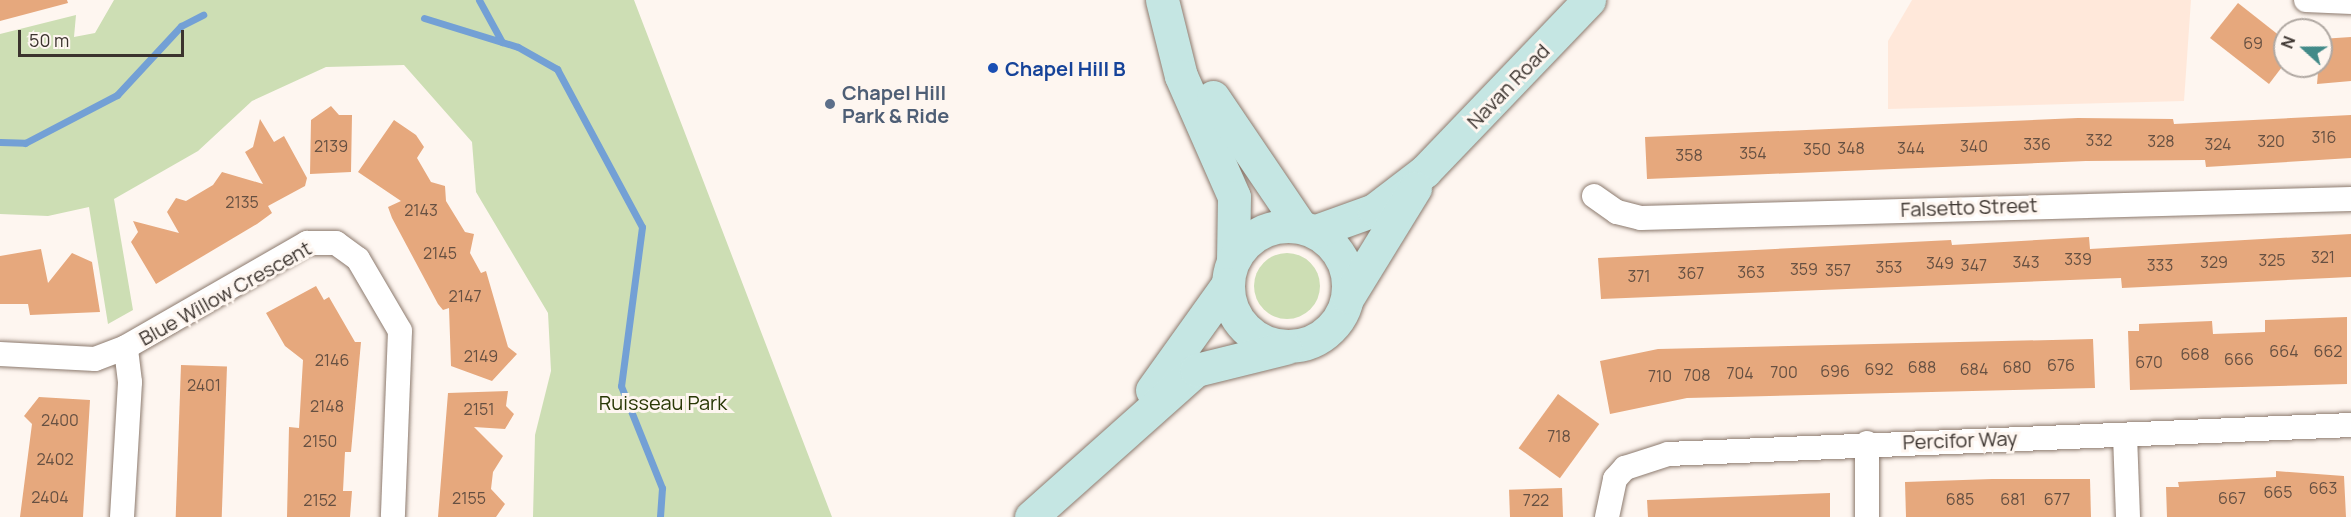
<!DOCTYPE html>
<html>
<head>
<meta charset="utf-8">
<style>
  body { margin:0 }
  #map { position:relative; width:2351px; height:517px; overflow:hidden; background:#fef6f0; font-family:Manrope,sans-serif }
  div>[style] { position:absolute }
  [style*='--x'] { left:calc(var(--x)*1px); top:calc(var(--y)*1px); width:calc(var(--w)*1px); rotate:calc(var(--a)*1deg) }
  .built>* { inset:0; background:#ffe8da }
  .green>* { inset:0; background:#cddeb4 }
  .round { border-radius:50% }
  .stream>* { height:7px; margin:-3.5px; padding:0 3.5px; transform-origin:3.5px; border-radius:3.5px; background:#73a0d5 }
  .building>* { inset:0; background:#e6a87d; transform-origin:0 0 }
  .roads { filter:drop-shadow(0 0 2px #8c7a6e) drop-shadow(0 0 2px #8c7a6e) }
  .minor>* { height:24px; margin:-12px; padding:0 12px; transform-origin:12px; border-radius:12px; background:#fff }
  .secondary>* { height:33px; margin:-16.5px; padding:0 16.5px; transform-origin:16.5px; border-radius:16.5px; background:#c5e6e3 }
  .secondary>.ring { margin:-16.5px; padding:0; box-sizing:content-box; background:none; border:33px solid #c5e6e3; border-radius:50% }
  .dots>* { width:16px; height:16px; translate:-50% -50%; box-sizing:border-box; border:3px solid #fef6f0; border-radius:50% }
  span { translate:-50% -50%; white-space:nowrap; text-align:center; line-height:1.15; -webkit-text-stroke:6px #fef6f0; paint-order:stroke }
  .number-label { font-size:16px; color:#665042 }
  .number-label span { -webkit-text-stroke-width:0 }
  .transit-label { font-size:20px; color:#164399; font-weight:700 }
  .left { translate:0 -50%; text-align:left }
  .street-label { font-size:20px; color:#3b332e }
  .service-label { font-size:20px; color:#4e5e75; font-weight:700 }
  .park-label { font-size:20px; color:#293806 }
  .north { position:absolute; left:2273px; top:18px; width:60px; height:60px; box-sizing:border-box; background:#fef6f0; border:2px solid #b0a8a2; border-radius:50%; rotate:291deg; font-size:16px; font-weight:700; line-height:24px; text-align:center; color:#3b332e }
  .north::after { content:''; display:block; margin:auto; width:21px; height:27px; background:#428a88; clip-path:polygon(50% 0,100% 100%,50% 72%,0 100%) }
  .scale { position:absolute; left:18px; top:30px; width:166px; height:27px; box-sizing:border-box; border:3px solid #3b332e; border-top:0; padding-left:8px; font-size:18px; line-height:21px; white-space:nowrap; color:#3b332e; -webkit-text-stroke:4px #fef6f0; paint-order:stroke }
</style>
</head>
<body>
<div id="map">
  <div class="built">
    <i style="clip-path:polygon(1912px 0,2191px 0,2184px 101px,1888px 109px,1888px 41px)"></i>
  </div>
  <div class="green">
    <i style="clip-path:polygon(114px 0,634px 0,832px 517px,533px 517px,535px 435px,551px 371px,548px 313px,476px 192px,472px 142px,404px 65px,326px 67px,252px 101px,198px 151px,114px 199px,133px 310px,108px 324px,89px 207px,48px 216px,0 214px,0 34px,76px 15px,74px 37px,95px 33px)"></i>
    <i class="round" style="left:1254px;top:253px;width:66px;height:66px"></i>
  </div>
  <div class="stream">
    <i style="--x:479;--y:0;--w:48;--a:61.3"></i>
    <i style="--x:424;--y:18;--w:98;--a:17.1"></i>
    <i style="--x:518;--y:47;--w:45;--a:29.4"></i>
    <i style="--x:557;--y:69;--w:179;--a:61.7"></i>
    <i style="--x:642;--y:227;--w:160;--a:97.5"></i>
    <i style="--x:621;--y:386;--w:110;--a:68.1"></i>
    <i style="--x:662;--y:488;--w:29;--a:94"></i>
    <i style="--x:0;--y:142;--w:25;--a:2"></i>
    <i style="--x:25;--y:143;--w:104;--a:-27.6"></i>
    <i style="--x:117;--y:95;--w:94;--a:-47.2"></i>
    <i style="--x:181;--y:26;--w:25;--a:-27"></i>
  </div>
  <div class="building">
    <i style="clip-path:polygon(0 0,67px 0,68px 3px,0 21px)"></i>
    <i style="clip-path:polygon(2238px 3px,2285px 40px,2285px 63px,2269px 84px,2210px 38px)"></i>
    <i style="clip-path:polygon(2351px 37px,2351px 81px,2317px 84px,2321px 39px)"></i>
    <i style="clip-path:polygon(331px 106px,339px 115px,352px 115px,351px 172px,310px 174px,311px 120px)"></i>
    <i style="clip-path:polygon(2351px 115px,2351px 158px,2206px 167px,2205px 160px,2086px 161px,1647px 179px,1645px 137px,2078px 118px,2173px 119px,2174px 124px)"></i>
    <i style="clip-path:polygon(260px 119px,274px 142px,284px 136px,307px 178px,305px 186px,268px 206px,272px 213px,257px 224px,156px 284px,131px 242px,138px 232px,133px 221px,179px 233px,167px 212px,176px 198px,186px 201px,213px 185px,222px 172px,263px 184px,245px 152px,253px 147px)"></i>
    <i style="clip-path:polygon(394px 120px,416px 135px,424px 147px,417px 158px,431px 182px,445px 186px,446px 201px,465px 232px,474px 234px,470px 253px,481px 273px,486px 271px,508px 347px,517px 354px,492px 381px,451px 366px,449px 308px,443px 310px,438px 304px,392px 218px,388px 207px,401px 201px,358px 172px)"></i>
    <i style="clip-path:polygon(2351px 234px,2351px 277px,2122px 288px,2121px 278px,1601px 299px,1598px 258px,1951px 240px,1952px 245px,2089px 237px,2090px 249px)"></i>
    <i style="clip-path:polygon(41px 249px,48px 283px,72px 253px,92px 262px,100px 312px,30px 315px,28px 304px,0 304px,0 256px)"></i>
    <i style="clip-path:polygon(316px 286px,324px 300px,329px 297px,355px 342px,361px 342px,351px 452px,345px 452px,343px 491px,352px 491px,350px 517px,287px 517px,289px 427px,299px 428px,303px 360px,285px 346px,266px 313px)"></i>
    <i style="clip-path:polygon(2347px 317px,2347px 384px,2130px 390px,2128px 331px,2139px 331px,2139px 324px,2212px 321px,2213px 334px,2265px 332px,2265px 320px)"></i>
    <i style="clip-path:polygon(2093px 339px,2095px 388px,1687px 398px,1610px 414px,1600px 361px,1658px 349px)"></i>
    <i style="left:181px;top:365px;width:46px;height:152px;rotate:2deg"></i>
    <i style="clip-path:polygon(508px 391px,506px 406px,514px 414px,505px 429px,474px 427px,503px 456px,493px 472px,491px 489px,505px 504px,496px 517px,438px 517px,448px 393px)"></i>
    <i style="left:1558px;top:394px;width:51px;height:67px;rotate:36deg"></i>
    <i style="clip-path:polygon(39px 397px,90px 400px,83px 517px,20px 517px,32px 424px,24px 416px)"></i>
    <i style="clip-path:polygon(2276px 471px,2344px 476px,2346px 517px,2167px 517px,2166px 487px,2179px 487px,2178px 482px,2276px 477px)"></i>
    <i style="clip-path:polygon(1992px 479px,2090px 479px,2091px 517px,1906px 517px,1905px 482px)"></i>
    <i style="left:1562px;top:488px;width:29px;height:53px;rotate:88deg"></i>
    <i style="clip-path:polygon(1830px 493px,1830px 517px,1648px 517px,1647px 500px)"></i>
  </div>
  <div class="roads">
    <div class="minor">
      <i style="--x:2306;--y:0;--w:45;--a:2.5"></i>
      <i style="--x:1594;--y:196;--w:28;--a:35"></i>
      <i style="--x:1617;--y:212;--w:25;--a:14"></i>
      <i style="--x:1641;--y:218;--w:710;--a:-1.53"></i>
      <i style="--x:0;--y:354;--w:95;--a:3"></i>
      <i style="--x:95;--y:359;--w:33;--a:-21"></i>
      <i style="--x:126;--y:347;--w:209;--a:-29.9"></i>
      <i style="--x:307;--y:243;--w:29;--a:0"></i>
      <i style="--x:336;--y:243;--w:27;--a:36"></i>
      <i style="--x:358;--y:259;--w:83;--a:59.7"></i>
      <i style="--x:400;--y:331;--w:186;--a:92.2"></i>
      <i style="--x:2125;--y:435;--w:82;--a:87.9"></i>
      <i style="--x:122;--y:517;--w:135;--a:-86.6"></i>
      <i style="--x:130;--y:382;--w:35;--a:-97"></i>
      <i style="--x:1607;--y:517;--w:39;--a:-78"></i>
      <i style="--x:1615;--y:479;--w:15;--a:-48"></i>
      <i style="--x:1625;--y:468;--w:45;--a:-18"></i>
      <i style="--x:1668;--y:454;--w:684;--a:-2.43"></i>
      <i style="--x:1867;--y:517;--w:74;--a:-90"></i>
    </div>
    <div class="secondary">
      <i style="--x:1162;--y:0;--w:78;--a:76"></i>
      <i style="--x:1181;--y:76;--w:132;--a:66.3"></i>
      <i style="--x:1234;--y:197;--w:63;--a:90.9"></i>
      <i style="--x:1213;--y:97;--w:157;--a:55.9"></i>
      <i class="ring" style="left:1228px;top:226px;width:87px;height:87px"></i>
      <i style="--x:1316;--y:231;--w:62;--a:-19.9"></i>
      <i style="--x:1374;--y:210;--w:64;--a:-37.4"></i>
      <i style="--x:1425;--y:171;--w:237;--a:-46.2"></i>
      <i style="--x:1348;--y:297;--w:128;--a:-58.4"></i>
      <i style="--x:1152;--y:390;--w:130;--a:-54.4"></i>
      <i style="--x:1031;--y:517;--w:221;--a:-41.7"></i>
      <i style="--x:1196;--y:370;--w:92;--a:-13.9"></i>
    </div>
  </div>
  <div class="dots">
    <i style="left:993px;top:68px;background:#1a4fb4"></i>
    <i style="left:830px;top:104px;background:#5c6f8a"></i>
  </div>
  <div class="number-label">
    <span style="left:2253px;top:43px">69</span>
    <span style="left:2324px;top:137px">316</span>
    <span style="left:2099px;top:140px">332</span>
    <span style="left:2161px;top:141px">328</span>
    <span style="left:2271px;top:141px">320</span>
    <span style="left:2037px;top:144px">336</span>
    <span style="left:2218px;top:144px">324</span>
    <span style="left:331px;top:146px">2139</span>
    <span style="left:1974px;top:146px">340</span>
    <span style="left:1851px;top:148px">348</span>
    <span style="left:1911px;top:148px">344</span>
    <span style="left:1817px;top:149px">350</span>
    <span style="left:1753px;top:153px">354</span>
    <span style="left:1689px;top:155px">358</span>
    <span style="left:242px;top:202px">2135</span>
    <span style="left:421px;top:210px">2143</span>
    <span style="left:440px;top:253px">2145</span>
    <span style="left:2323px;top:257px">321</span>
    <span style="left:2078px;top:259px">339</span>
    <span style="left:2272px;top:260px">325</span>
    <span style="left:2026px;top:262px">343</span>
    <span style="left:2214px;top:262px">329</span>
    <span style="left:1940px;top:263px">349</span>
    <span style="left:1974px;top:265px">347</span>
    <span style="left:2160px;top:265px">333</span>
    <span style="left:1889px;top:267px">353</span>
    <span style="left:1804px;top:269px">359</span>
    <span style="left:1838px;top:270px">357</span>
    <span style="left:1751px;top:272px">363</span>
    <span style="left:1691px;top:273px">367</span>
    <span style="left:1639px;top:276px">371</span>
    <span style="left:465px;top:296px">2147</span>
    <span style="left:2284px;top:351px">664</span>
    <span style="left:2328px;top:351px">662</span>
    <span style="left:2195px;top:354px">668</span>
    <span style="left:481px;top:356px">2149</span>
    <span style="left:2239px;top:359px">666</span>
    <span style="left:332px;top:360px">2146</span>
    <span style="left:2149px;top:362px">670</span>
    <span style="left:2061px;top:365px">676</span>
    <span style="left:1922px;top:367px">688</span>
    <span style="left:2017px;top:367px">680</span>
    <span style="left:1879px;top:369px">692</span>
    <span style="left:1974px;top:369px">684</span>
    <span style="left:1835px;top:371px">696</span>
    <span style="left:1784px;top:372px">700</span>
    <span style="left:1740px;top:373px">704</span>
    <span style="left:1697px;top:375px">708</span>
    <span style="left:1660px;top:376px">710</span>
    <span style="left:204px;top:385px">2401</span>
    <span style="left:327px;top:406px">2148</span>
    <span style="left:479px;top:409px">2151</span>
    <span style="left:60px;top:420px">2400</span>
    <span style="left:1559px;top:436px">718</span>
    <span style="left:320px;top:441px">2150</span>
    <span style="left:55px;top:459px">2402</span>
    <span style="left:2323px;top:488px">663</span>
    <span style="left:2278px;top:492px">665</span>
    <span style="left:50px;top:497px">2404</span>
    <span style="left:469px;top:498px">2155</span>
    <span style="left:2232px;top:498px">667</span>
    <span style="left:1960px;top:499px">685</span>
    <span style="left:2013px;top:499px">681</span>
    <span style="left:2057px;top:499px">677</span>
    <span style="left:320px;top:500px">2152</span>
    <span style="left:1536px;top:500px">722</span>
  </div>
  <div class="transit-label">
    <span class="left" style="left:1005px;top:68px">Chapel Hill B</span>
  </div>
  <div class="street-label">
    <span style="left:1508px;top:86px;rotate:-46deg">Navan Road</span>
    <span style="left:1969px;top:207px;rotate:-2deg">Falsetto Street</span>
    <span style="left:225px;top:293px;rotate:-29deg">Blue Willow Crescent</span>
    <span style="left:1960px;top:440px;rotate:-2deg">Percifor Way</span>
  </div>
  <div class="service-label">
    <span class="left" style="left:842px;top:104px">Chapel Hill<br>Park &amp; Ride</span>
  </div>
  <div class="park-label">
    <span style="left:663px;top:402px">Ruisseau Park</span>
  </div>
  <div class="north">N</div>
  <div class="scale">50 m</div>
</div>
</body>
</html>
